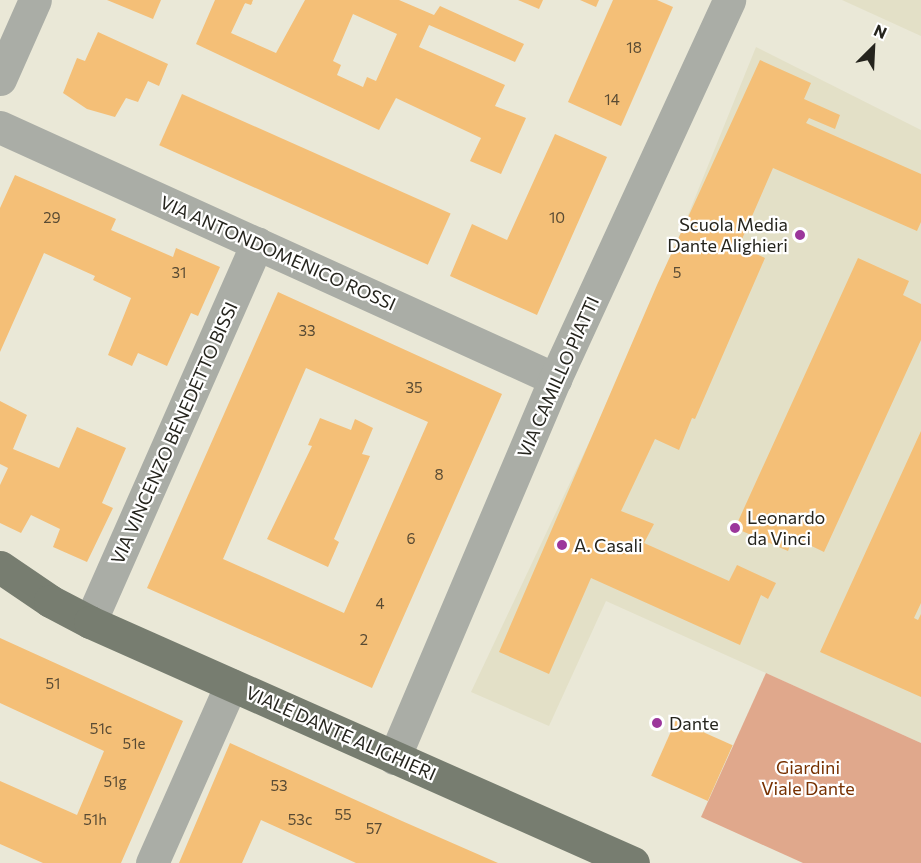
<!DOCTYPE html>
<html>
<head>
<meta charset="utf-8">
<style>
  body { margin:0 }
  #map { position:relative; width:921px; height:863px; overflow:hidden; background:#eae8d7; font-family:Commissioner,sans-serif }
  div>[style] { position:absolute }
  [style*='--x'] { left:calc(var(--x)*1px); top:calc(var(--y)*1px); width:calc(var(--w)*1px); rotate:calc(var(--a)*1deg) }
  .built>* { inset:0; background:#e3e0c7 }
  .green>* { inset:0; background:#e0a88c }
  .building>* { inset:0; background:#f4bf77; transform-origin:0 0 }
  .minor>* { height:33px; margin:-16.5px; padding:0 16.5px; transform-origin:16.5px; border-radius:16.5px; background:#aaada6 }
  .major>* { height:33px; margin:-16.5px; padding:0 16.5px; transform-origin:16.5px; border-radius:16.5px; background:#777d70 }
  .dots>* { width:16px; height:16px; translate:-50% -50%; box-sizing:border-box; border:3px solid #fff; border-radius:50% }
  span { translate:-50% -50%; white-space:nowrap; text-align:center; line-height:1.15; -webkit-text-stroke:4.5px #fff; paint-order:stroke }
  .number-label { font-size:15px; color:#594b34 }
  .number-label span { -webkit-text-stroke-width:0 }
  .poi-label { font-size:18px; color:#25241d }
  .right { translate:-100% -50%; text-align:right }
  .left { translate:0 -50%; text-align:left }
  .street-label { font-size:18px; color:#25241d }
  .park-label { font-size:18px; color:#763000 }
  .north { position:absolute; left:843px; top:18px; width:60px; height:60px; -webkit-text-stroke:4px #fff; paint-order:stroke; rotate:24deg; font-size:16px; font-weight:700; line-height:24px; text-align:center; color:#25241d }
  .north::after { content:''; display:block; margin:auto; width:21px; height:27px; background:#25241d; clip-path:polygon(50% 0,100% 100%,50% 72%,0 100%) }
</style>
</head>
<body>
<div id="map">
  <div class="built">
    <i style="clip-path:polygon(842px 0,921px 0,921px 36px)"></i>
    <i style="clip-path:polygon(756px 47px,921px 130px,921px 743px,606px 601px,549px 726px,471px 692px,637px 341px)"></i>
  </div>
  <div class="green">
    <i style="clip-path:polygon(766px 673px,921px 743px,921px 863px,803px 863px,701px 817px)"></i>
  </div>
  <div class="building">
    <i style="clip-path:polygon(107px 0,161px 0,153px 19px)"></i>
    <i style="clip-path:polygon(evenodd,215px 0,253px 0,251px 5px,245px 3px,231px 33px,276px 53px,305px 0,399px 0,434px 15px,440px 6px,524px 44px,515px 62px,429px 25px,419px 47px,505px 85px,495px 106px,526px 118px,501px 174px,470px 161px,481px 138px,396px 98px,379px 130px,196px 44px,215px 0,353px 14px,397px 34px,376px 81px,367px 77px,363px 87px,337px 75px,341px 65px,333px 61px,353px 14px)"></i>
    <i style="clip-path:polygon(518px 0,543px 0,539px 9px)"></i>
    <i style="clip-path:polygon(580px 0,599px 0,596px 7px)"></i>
    <i style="clip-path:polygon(613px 0,657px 0,673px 7px,621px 126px,568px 102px)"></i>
    <i style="clip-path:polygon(98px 32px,168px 64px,159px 86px,148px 81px,138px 102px,126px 98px,115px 117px,87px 109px,63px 93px,77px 58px,85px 61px)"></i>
    <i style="clip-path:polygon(760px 60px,811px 83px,804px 99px,840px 115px,835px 129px,809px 118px,806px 123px,921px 174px,921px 222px,917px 231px,773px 168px,739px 246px,765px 258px,695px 419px,692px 418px,679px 450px,655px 439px,621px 511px,654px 524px,644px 543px,729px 581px,737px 565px,776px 583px,768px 599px,761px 595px,740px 645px,591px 578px,549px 674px,499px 652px,657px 285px)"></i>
    <i style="left:182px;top:94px;width:294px;height:56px;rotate:24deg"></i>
    <i style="clip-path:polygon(555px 134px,607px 157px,537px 315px,450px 276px,472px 224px,507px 240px)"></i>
    <i style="clip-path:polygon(15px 175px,116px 219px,111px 230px,173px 257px,176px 248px,220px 267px,198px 316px,191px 313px,167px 366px,138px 353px,132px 366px,108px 355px,131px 298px,93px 280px,95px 276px,44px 253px,0 352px,0 208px)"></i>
    <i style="clip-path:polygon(858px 258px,909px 281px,903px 295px,921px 304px,921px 340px,824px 552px,793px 537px,788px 551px,735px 528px)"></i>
    <i style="clip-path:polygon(evenodd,278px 292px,502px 394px,372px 688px,147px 588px,278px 292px,306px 368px,428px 422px,344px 613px,223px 559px,306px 368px)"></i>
    <i style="clip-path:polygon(0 401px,27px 415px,13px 449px,59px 468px,77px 427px,126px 448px,102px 503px,113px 508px,87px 562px,53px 547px,60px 529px,31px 515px,21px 533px,0 523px,0 485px,8px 468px,0 464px)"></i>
    <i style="clip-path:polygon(320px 418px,351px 430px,355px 419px,373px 428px,362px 454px,370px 456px,334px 539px,339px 542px,328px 567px,267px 539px,312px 446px,308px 445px)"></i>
    <i style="clip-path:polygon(921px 431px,921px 603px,914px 618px,918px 620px,921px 614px,921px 697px,820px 652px)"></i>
    <i style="clip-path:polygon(0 638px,183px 721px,121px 863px,43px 863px,0 844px,0 781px,77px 815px,104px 751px,0 703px)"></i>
    <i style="left:676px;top:720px;width:62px;height:61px;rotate:24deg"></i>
    <i style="clip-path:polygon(230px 743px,402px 821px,498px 863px,356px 863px,261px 820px,242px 863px,179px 863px)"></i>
  </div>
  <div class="minor">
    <i style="--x:0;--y:79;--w:86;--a:-66.1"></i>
    <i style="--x:0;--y:127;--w:610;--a:24.42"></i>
    <i style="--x:90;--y:622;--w:414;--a:-66.2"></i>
    <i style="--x:394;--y:758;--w:412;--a:-67"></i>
    <i style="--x:555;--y:379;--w:417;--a:-65.3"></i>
    <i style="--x:152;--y:863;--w:195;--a:-66.1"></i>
  </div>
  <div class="major">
    <i style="--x:0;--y:567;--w:60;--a:34.2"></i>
    <i style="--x:50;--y:601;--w:45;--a:27.7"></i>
    <i style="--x:90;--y:622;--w:594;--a:23.93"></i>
  </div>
  <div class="dots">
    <i style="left:800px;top:235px;background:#9c369b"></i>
    <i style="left:735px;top:528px;background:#9c369b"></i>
    <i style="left:562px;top:545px;background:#9c369b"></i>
    <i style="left:657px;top:723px;background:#9c369b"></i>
  </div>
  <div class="number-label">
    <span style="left:634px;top:48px">18</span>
    <span style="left:612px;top:100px">14</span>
    <span style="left:52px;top:218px">29</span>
    <span style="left:557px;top:218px">10</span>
    <span style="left:179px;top:273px">31</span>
    <span style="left:677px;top:273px">5</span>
    <span style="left:307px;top:331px">33</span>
    <span style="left:414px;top:388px">35</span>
    <span style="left:439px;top:475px">8</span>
    <span style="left:411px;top:539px">6</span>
    <span style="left:380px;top:604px">4</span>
    <span style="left:364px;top:640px">2</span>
    <span style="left:53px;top:684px">51</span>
    <span style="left:101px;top:729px">51c</span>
    <span style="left:134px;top:744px">51e</span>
    <span style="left:115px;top:782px">51g</span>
    <span style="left:279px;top:786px">53</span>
    <span style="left:343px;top:815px">55</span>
    <span style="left:95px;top:820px">51h</span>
    <span style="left:300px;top:820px">53c</span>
    <span style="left:374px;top:829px">57</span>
  </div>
  <div class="poi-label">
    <span class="right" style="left:788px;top:235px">Scuola Media<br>Dante Alighieri</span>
    <span class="left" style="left:747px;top:528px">Leonardo<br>da Vinci</span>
    <span class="left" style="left:574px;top:545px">A. Casali</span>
    <span class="left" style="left:669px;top:723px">Dante</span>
  </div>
  <div class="street-label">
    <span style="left:278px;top:253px;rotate:24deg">VIA ANTONDOMENICO ROSSI</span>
    <span style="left:558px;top:377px;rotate:-66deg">VIA CAMILLO PIATTI</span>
    <span style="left:174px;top:433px;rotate:-66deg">VIA VINCENZO BENEDETTO BISSI</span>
    <span style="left:341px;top:733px;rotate:24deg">VIALE DANTE ALIGHIERI</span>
  </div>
  <div class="park-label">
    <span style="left:808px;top:778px">Giardini<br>Viale Dante</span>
  </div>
  <div class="north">N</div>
</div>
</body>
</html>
